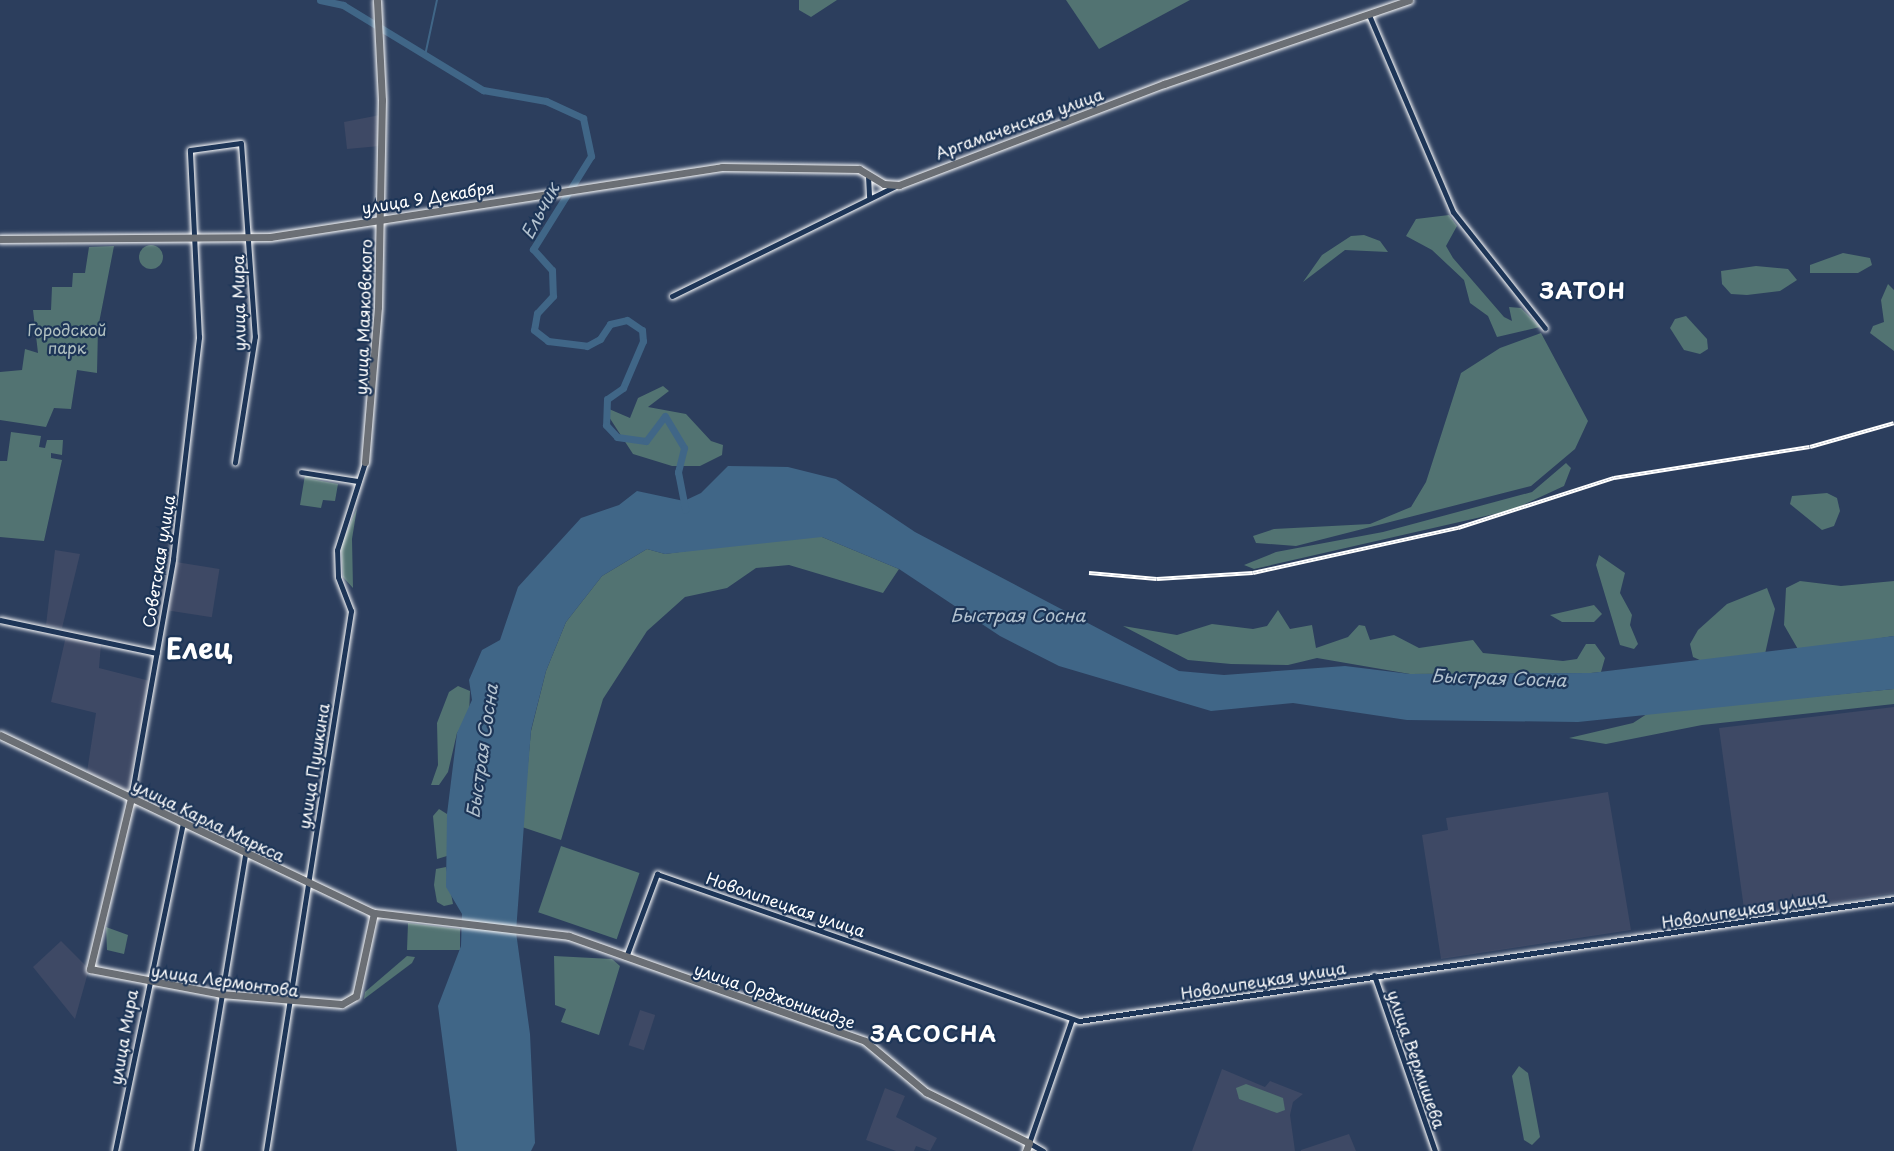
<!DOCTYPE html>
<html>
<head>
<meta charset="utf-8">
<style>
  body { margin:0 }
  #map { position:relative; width:1894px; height:1151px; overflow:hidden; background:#2c3e5d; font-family:"Playpen Sans",sans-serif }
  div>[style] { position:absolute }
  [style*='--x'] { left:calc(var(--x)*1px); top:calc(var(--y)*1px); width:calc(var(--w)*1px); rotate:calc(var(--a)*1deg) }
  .built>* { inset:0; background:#3e4965; transform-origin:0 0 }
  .green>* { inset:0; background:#527372; transform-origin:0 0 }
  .round { border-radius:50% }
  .water>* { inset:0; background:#406687 }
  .stream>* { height:1.5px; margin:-0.75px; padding:0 0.75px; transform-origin:0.75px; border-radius:0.75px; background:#406687 }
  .river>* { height:7px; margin:-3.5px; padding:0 3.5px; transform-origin:3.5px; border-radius:3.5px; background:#406687 }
  .roads { filter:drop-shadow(0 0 2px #fff) drop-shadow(0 0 2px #fff) }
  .minor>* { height:5px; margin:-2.5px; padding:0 2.5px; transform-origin:2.5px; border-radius:2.5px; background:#1d3557 }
  .major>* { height:7px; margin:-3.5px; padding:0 3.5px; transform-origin:3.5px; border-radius:3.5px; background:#6b6f75 }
  .rail>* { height:4px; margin-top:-2px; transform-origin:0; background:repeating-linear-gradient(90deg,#1d3557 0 4.5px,#fff 0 9px); box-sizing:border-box; border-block:2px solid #fff }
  span { translate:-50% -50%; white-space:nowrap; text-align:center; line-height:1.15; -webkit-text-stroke:4.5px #1d3557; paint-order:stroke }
  .street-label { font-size:16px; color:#fff }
  .park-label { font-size:16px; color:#b1c0c0 }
  .water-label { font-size:18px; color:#b3c2cf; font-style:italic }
  .district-label { font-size:22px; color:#fff; font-weight:700; letter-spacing:1.5px }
  .town-label { font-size:28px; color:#fff; font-weight:700 }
</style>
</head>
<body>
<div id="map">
  <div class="built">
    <i style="clip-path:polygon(380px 115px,380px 146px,347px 149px,344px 122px)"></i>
    <i style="clip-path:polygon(55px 550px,80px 554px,62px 628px,46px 625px)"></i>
    <i style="left:176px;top:562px;width:44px;height:49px;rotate:9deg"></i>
    <i style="clip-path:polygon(66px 636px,101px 644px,99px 668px,150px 681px,128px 791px,87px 772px,96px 713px,51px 702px)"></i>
    <i style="clip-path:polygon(1894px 707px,1894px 893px,1745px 916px,1719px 728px)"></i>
    <i style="clip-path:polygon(1608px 792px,1631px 930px,1441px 959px,1422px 835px,1448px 830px,1446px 818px)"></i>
    <i style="clip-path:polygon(61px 941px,89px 969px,75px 1019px,33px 967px)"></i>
    <i style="left:640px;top:1010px;width:16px;height:37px;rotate:18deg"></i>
    <i style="clip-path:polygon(1222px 1069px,1265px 1087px,1270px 1081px,1303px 1094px,1293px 1102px,1290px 1115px,1295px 1151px,1192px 1151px)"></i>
    <i style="clip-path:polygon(885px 1088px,905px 1096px,896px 1117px,937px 1138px,930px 1151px,916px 1146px,914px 1151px,896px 1151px,866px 1140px)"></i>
    <i style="clip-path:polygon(1349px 1134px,1356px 1151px,1301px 1151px,1301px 1150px)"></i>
  </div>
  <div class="green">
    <i style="clip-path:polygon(799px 0,837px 0,811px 17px,799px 10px)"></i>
    <i style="clip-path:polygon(1066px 0,1190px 0,1099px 49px)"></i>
    <i style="clip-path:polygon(1449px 215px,1457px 226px,1446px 246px,1453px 258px,1504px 317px,1512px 321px,1509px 307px,1521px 308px,1540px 327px,1497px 337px,1488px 316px,1470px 303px,1464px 280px,1432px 250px,1406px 236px,1416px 219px)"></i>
    <i style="clip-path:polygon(1364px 235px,1380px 241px,1388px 252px,1345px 250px,1303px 282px,1322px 255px,1351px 236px)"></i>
    <i class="round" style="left:139px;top:245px;width:24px;height:24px"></i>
    <i style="clip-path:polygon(114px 246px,98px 328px,97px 373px,77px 370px,71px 409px,54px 408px,46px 427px,0 420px,0 372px,22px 370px,25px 349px,38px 353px,33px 310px,51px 310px,52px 287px,72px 287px,73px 273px,85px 273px,89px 247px)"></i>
    <i style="clip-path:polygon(1843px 253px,1870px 258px,1872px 265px,1858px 273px,1810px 273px,1810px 265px)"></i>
    <i style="clip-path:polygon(1756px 266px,1788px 269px,1797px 280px,1780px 291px,1747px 295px,1731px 294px,1722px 284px,1721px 271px)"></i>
    <i style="clip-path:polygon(1888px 284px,1894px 290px,1894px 351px,1870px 333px,1873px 326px,1884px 322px,1881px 300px)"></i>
    <i style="clip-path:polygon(1686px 316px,1707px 339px,1708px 349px,1700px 354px,1684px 350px,1670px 328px,1675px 319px)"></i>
    <i style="clip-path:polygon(1541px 333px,1588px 421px,1575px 449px,1531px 486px,1296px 546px,1256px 543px,1253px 536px,1274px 529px,1370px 524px,1411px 507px,1426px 482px,1461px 373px,1500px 348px)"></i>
    <i style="clip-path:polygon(663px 386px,669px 391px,648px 407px,686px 414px,711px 441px,723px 445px,722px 455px,700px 466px,672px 466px,633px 454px,609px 417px,609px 409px,630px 418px,638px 398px)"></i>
    <i style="clip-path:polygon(11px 432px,41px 436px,39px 447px,45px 448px,47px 440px,63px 440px,62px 455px,51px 453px,51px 458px,62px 460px,44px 541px,0 537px,0 461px,7px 461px)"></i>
    <i style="clip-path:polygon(1566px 463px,1571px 468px,1564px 486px,1512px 510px,1254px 569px,1244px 565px,1276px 552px,1383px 532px,1532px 492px)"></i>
    <i style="clip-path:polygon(305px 475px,336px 481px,306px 478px,338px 484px,335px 501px,323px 500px,321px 508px,300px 505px)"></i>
    <i style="clip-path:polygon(1827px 493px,1837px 498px,1840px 511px,1834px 526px,1822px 530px,1790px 504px,1792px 496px)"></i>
    <i style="clip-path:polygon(357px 508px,352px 539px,353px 588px,343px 577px,341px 545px)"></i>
    <i style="clip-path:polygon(801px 535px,822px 537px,899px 569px,883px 593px,789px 565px,756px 568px,727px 588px,685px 597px,647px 631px,603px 699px,561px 840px,522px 827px,531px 731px,546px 671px,566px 622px,602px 576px,647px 549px,665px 554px)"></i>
    <i style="clip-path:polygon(1599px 555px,1625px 573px,1620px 593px,1632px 615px,1630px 625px,1638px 644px,1634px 649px,1620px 645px,1596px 565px)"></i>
    <i style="clip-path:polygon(1800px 581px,1841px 586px,1894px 581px,1894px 636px,1799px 651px,1784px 625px,1786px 588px)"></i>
    <i style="clip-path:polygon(1767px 588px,1775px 609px,1765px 654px,1702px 661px,1693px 657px,1690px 644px,1698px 630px,1727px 604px)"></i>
    <i style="clip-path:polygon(1594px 605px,1602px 614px,1594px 622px,1562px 622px,1550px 615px)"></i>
    <i style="clip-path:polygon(1278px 610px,1290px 629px,1312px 625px,1316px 648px,1348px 637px,1359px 625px,1365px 626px,1370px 640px,1394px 635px,1419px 648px,1473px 640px,1483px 653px,1563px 661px,1577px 659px,1586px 644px,1595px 644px,1605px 658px,1601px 672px,1591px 673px,1410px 674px,1317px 658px,1288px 665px,1231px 664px,1188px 660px,1123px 626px,1177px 635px,1212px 624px,1253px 629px,1267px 626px)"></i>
    <i style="clip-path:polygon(458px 686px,470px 691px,469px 717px,457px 733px,448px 772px,439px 785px,431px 785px,438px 765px,437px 723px,449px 692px)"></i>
    <i style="clip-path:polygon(1894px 689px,1894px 704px,1702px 725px,1606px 744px,1569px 738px,1633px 723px,1650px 712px)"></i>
    <i style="clip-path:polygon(439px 809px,447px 814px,447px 856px,437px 859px,433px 816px)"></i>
    <i style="left:561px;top:846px;width:83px;height:70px;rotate:19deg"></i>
    <i style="clip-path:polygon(446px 867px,453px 904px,444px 906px,437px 902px,434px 885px,436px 869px)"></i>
    <i style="clip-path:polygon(408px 923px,460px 929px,460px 950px,407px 950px)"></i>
    <i style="clip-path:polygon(106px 927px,128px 935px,124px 954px,107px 950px)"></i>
    <i style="clip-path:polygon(407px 956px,415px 957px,412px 963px,364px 999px,365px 992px)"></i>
    <i style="clip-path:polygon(554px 956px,612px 959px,620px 966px,599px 1035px,561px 1022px,566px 1009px,555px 1005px)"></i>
    <i style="clip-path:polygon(1519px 1066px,1528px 1073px,1540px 1137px,1532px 1145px,1524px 1140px,1512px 1076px)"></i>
    <i style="clip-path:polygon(1246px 1084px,1283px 1098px,1285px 1110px,1277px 1113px,1239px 1099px,1236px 1088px)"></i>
  </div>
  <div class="water">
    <i style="clip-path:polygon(728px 466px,788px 467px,836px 479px,915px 532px,1179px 671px,1224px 675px,1345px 666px,1410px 674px,1591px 673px,1894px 636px,1894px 689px,1578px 722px,1407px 720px,1293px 703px,1211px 711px,1059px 666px,1000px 636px,899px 569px,822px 537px,665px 554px,647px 549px,602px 576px,566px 622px,546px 671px,531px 730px,516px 932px,530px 1034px,535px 1143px,531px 1151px,457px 1151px,438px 1006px,461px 946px,462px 914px,446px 887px,447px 814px,457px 733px,472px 700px,469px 680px,482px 650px,500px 640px,518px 587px,581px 518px,619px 505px,637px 491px,684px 501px,701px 493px)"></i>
  </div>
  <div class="stream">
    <i style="--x:425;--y:56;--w:57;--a:-77.9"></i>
  </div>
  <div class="river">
    <i style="--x:320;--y:0;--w:24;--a:12"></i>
    <i style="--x:343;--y:5;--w:164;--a:31.3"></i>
    <i style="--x:483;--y:90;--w:64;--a:9.9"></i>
    <i style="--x:546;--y:101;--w:41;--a:24.7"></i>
    <i style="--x:583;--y:118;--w:39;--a:78"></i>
    <i style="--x:591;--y:156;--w:110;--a:121.9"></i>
    <i style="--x:533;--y:249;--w:28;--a:48"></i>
    <i style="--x:552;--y:270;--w:26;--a:88"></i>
    <i style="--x:553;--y:296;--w:23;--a:133"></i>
    <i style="--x:537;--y:313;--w:17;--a:100"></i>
    <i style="--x:534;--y:330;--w:18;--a:38"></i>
    <i style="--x:548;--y:341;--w:39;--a:7"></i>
    <i style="--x:587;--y:346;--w:15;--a:-28"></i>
    <i style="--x:600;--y:339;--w:18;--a:-56"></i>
    <i style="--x:610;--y:324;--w:17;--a:-13"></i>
    <i style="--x:627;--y:320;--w:18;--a:34"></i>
    <i style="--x:642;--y:330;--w:11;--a:85"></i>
    <i style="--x:643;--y:341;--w:51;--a:113.1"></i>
    <i style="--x:623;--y:388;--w:19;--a:145"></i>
    <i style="--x:607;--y:399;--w:26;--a:92"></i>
    <i style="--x:606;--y:425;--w:16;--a:47"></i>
    <i style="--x:617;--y:437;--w:29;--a:8"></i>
    <i style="--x:646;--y:441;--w:31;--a:-53"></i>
    <i style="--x:665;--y:416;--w:37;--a:59"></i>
    <i style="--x:684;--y:448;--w:25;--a:104"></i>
    <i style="--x:678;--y:472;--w:38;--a:79"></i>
  </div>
  <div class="roads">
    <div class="minor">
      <i style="--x:1369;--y:15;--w:214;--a:66.9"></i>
      <i style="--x:1453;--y:212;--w:148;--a:51.6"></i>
      <i style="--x:868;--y:176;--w:21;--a:87"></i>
      <i style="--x:672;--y:296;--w:252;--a:-26.2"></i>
      <i style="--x:301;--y:472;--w:58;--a:9"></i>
      <i style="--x:0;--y:620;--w:160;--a:11.9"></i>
      <i style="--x:131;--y:798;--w:243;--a:-80"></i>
      <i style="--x:173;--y:559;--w:224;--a:-83.3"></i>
      <i style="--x:199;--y:337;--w:187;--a:-92.8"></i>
      <i style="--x:190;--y:150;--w:51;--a:-7.8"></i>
      <i style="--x:241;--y:143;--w:194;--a:85.9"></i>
      <i style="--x:255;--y:336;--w:128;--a:99"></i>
      <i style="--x:626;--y:957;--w:89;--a:-69.5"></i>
      <i style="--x:657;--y:874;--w:447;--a:19.2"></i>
      <i style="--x:1079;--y:1021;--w:824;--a:-8.51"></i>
      <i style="--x:1374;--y:975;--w:186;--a:70.9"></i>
      <i style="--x:115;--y:1151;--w:336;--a:-78.3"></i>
      <i style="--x:196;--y:1151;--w:301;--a:-80.6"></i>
      <i style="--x:266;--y:1151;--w:547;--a:-81.05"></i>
      <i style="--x:351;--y:611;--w:36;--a:-111"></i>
      <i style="--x:338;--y:577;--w:27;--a:-92"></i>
      <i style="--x:337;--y:550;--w:92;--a:-72.3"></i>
      <i style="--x:1043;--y:1151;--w:16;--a:-150"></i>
      <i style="--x:1029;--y:1143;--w:131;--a:-70.9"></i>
    </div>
    <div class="major">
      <i style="--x:0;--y:239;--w:270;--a:-0.4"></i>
      <i style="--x:270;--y:237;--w:457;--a:-8.8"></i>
      <i style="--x:722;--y:167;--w:137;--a:0.8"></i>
      <i style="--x:859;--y:169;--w:29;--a:31"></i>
      <i style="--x:884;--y:184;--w:15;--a:4"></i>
      <i style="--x:899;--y:185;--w:284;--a:-20.9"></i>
      <i style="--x:1164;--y:84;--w:259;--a:-18.9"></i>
      <i style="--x:365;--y:462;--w:156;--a:-85.2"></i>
      <i style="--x:378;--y:307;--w:207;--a:-88.9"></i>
      <i style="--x:382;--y:100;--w:100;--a:-92.9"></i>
      <i style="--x:0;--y:735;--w:414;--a:25.5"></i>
      <i style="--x:374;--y:913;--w:196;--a:6.7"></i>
      <i style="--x:569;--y:936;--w:314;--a:19.5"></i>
      <i style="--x:865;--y:1041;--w:80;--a:39.9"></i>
      <i style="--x:926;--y:1092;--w:115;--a:26.3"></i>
      <i style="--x:1029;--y:1143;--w:9;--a:111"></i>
      <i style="--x:131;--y:798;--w:176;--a:103.5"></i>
      <i style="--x:90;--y:969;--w:133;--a:10.8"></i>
      <i style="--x:221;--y:994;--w:121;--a:4.7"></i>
      <i style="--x:342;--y:1004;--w:16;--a:-30"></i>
      <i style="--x:356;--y:996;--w:85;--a:-77.8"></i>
    </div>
  </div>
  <div class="rail">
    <i style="--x:1089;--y:573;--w:68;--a:5"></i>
    <i style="--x:1157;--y:579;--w:96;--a:-3.6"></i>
    <i style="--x:1253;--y:573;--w:210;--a:-12.4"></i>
    <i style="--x:1458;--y:528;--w:164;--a:-17.8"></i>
    <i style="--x:1614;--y:478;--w:198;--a:-9"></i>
    <i style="--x:1810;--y:447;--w:87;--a:-15.9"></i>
  </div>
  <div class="street-label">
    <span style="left:1019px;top:123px;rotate:-20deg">Аргамаченская улица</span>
    <span style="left:428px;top:197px;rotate:-9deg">улица 9 Декабря</span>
    <span style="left:238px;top:303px;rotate:-91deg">улица Мира</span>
    <span style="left:363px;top:317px;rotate:-88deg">улица Маяковского</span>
    <span style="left:158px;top:561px;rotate:-81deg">Советская улица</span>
    <span style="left:313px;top:766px;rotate:-81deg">улица Пушкина</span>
    <span style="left:209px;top:820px;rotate:26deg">улица Карла Маркса</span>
    <span style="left:786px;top:904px;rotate:19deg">Новолипецкая улица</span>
    <span style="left:1744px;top:909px;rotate:-9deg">Новолипецкая улица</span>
    <span style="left:225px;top:980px;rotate:8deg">улица Лермонтова</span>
    <span style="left:1263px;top:980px;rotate:-9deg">Новолипецкая улица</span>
    <span style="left:775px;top:995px;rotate:19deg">улица Орджоникидзе</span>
    <span style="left:123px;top:1037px;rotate:-80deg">улица Мира</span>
    <span style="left:1417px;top:1059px;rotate:71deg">улица Вермишева</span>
  </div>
  <div class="park-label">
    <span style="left:67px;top:338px">Городской<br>парк</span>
  </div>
  <div class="water-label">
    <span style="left:540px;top:211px;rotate:-62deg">Ельчик</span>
    <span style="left:1018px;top:615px">Быстрая Сосна</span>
    <span style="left:1499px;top:678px;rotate:2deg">Быстрая Сосна</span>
    <span style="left:482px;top:751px;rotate:-82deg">Быстрая Сосна</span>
  </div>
  <div class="district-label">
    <span style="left:1583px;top:290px">ЗАТОН</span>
    <span style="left:934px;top:1033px">ЗАСОСНА</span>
  </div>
  <div class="town-label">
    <span style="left:199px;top:648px">Елец</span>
  </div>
</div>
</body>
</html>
